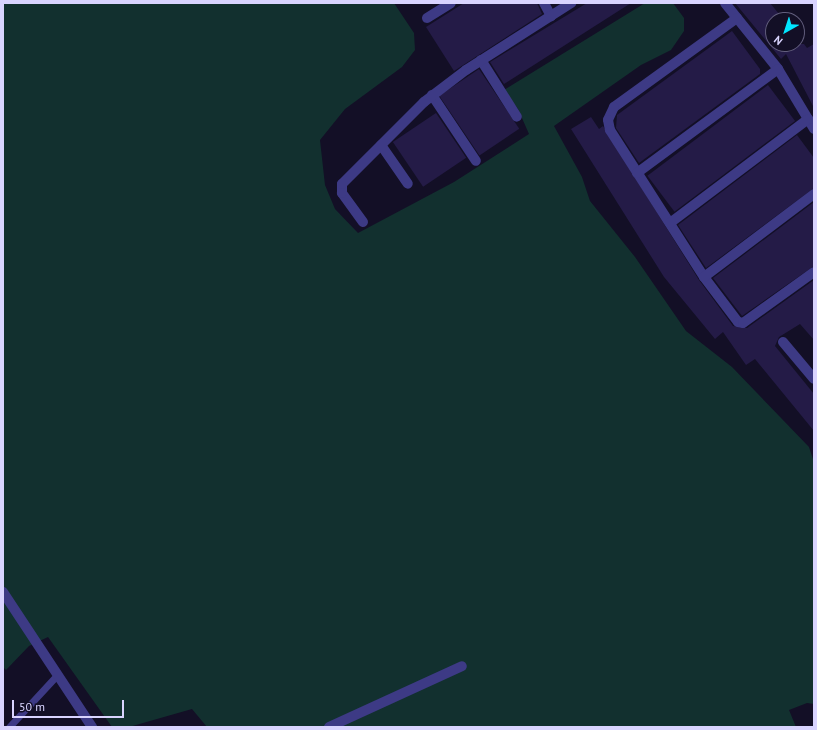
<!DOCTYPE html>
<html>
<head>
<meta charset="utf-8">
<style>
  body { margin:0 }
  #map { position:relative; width:817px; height:730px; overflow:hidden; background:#130f26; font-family:"PT Sans",sans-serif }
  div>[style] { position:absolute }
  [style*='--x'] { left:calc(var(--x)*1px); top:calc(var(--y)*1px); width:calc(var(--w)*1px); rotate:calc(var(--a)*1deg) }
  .green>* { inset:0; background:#12302f }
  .building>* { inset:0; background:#241b47; transform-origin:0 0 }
  .lane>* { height:7px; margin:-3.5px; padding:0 3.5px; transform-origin:3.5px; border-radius:3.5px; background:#3d3a85 }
  .street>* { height:10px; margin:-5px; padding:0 5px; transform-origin:5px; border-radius:5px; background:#3d3a85 }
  span { translate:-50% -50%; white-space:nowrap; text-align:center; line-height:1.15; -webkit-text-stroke:3px #130f26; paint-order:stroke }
  .frame { position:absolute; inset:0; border:4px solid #d9d4ff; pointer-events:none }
  .north { position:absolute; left:765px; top:12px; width:40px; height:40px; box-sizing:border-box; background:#130f26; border:1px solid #625e7d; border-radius:50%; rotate:219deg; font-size:11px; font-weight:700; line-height:16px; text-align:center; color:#d9d4ff }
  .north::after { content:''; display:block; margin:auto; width:14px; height:18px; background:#00e5ff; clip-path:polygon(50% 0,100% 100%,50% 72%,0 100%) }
  .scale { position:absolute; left:12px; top:700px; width:112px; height:18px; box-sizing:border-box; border:2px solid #d9d4ff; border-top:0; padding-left:5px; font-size:12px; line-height:14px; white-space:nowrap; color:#d9d4ff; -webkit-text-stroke:3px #130f26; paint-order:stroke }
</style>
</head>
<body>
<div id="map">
  <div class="green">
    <i style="clip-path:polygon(3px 3px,394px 3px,414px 33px,415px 50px,402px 67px,345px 109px,320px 140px,325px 185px,335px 209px,358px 233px,454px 182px,529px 134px,518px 109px,504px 90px,645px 3px,673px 3px,684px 18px,684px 31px,671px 50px,641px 65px,554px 126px,582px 177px,590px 201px,635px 257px,686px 331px,732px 367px,809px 447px,814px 462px,814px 704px,807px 703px,789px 710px,796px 727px,207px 727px,192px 709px,129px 727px,112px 727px,48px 637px,29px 646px,6px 670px,3px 667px)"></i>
  </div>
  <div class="building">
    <i style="clip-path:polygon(464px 3px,537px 3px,542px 14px,454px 71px,426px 27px)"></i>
    <i style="clip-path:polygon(587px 3px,631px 3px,504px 84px,490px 62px)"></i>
    <i style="clip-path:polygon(735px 3px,770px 3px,784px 20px,773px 20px,773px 44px,804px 44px,807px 48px,814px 44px,814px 108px,786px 54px,781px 59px)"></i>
    <i style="clip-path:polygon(732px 31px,760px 69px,760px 74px,639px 163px,616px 128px,617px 115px)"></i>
    <i style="left:479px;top:69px;width:72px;height:48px;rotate:56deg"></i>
    <i style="left:768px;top:85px;width:45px;height:151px;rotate:53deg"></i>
    <i style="left:436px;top:113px;width:54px;height:52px;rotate:56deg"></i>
    <i style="clip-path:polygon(591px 117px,599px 129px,603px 126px,699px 280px,733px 326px,747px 328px,814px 280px,814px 340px,800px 324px,779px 337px,775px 346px,814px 394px,814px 431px,755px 359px,746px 365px,723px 332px,715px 339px,664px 277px,571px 129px)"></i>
    <i style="clip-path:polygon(797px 135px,814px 158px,814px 188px,706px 268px,678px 225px)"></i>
    <i style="clip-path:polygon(814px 202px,814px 266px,742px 316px,713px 278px)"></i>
  </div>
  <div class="lane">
    <i style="--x:9;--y:727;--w:69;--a:-47.3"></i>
  </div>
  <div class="street">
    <i style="--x:544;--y:3;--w:15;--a:62"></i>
    <i style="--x:725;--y:3;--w:85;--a:51.2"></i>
    <i style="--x:778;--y:69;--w:70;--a:59"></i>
    <i style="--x:427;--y:18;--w:28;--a:-32"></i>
    <i style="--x:737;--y:18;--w:152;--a:144.1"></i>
    <i style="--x:614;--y:107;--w:14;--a:115"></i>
    <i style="--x:608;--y:120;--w:10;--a:79"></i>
    <i style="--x:610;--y:130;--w:174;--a:57.4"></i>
    <i style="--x:704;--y:277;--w:56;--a:52.9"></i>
    <i style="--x:738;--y:322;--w:5;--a:11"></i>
    <i style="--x:743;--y:323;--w:87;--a:-35.7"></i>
    <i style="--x:481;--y:60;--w:67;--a:57.7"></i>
    <i style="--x:432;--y:95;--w:79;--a:56.3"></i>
    <i style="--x:381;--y:145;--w:47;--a:55.3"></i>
    <i style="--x:637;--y:173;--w:175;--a:-36.4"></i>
    <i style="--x:363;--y:222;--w:36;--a:-126"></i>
    <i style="--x:342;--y:193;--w:9;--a:-90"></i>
    <i style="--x:342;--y:184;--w:116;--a:-45"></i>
    <i style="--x:424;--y:102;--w:53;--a:-37.3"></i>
    <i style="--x:466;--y:70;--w:125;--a:-32.5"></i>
    <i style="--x:670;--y:223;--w:173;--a:-37"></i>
    <i style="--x:704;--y:277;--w:138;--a:-37"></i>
    <i style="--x:783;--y:342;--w:48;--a:50"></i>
    <i style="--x:3;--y:592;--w:162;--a:56.6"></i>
    <i style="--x:329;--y:727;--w:146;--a:-24.6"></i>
  </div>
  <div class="frame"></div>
  <div class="north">N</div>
  <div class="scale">50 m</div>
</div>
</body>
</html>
